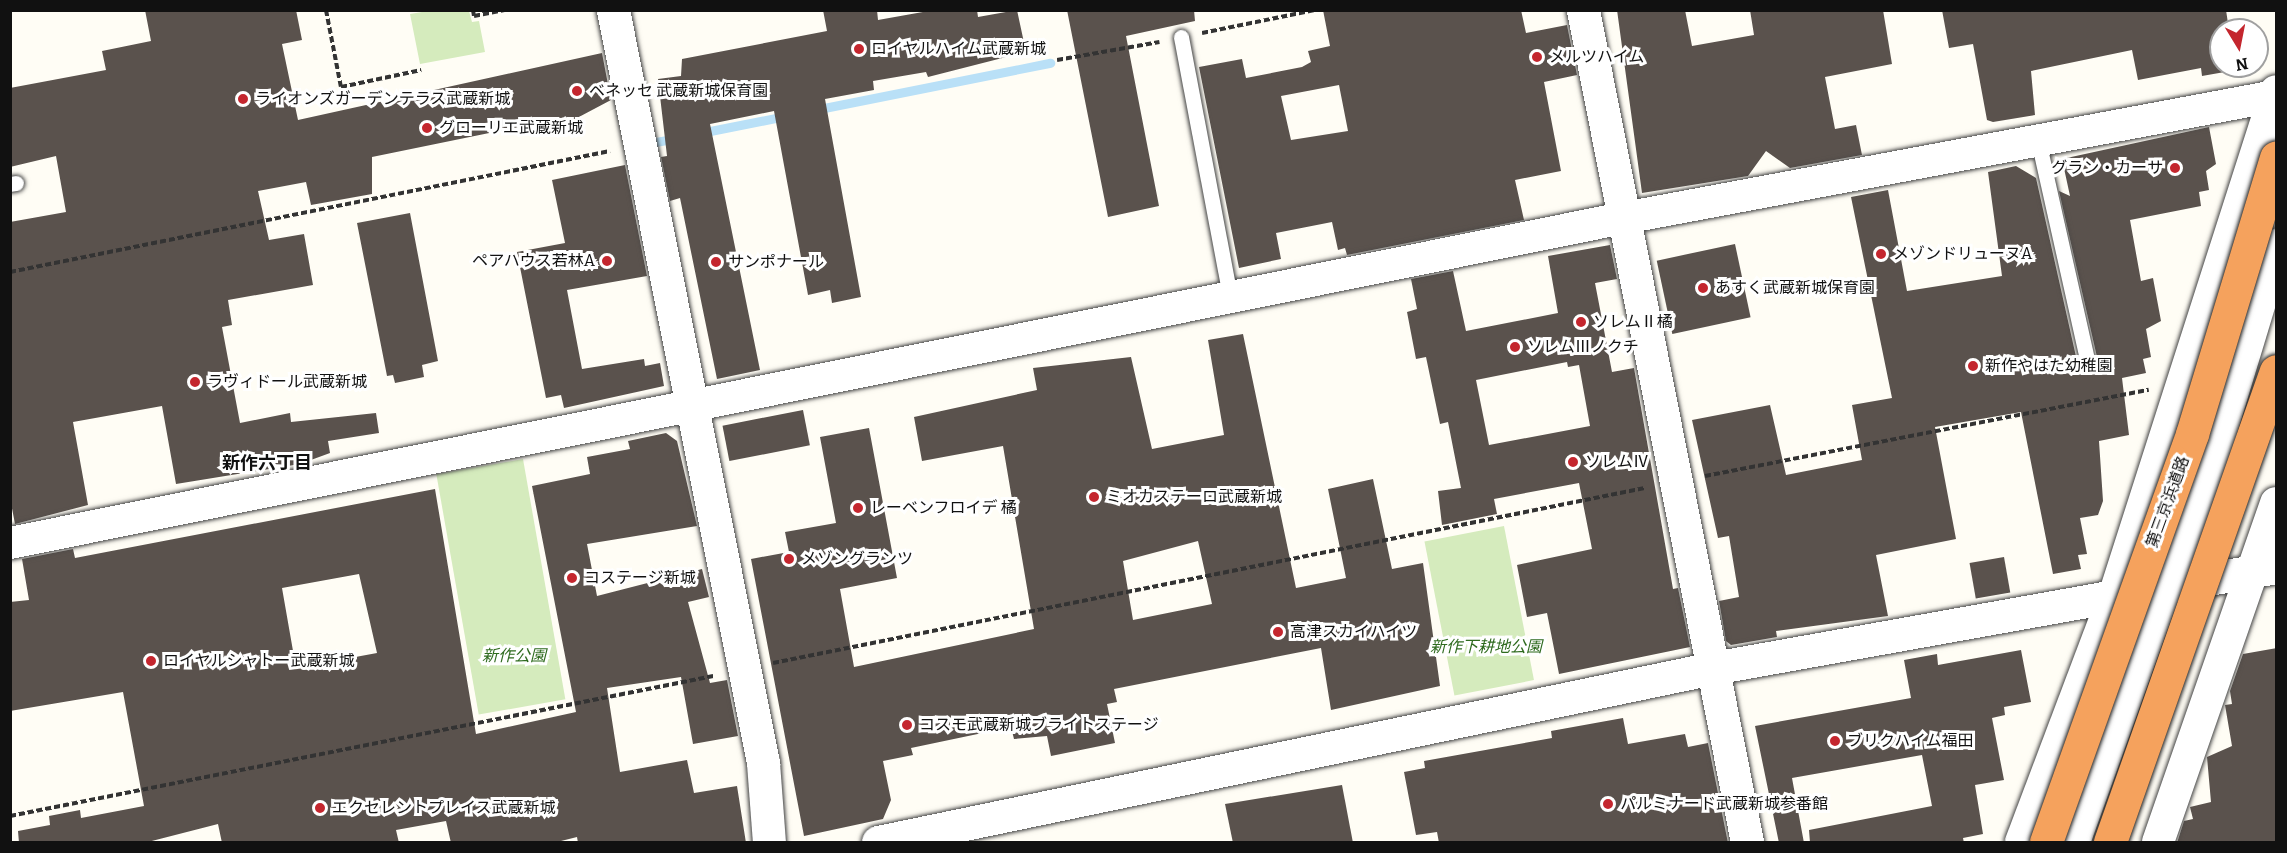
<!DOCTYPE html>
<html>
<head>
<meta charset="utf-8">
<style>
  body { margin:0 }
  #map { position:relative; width:2287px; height:853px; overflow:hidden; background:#fffdf5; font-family:Bitter,"Noto Sans JP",serif }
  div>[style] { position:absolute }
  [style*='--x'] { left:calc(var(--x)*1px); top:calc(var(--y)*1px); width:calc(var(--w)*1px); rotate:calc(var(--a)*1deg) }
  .green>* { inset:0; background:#d5ebbd; transform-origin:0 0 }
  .stream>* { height:9px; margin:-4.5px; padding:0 4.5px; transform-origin:4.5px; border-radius:4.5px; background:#b9e0f7 }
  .building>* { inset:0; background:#5a524d; transform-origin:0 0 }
  .path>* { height:4px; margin-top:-2px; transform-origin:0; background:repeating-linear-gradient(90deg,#333 0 6px,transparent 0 9px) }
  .roads { filter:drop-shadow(0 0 2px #444) drop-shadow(0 0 2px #444) }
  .service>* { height:15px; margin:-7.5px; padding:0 7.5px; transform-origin:7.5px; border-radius:7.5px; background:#fff }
  .minor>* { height:32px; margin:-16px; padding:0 16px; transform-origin:16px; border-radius:16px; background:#fff }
  .tertiary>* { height:33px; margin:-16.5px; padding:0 16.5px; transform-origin:16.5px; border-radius:16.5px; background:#fff }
  .bridges { filter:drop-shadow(0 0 2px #222) drop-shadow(0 0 2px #222) }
  .motorway-bridge>* { height:33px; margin:-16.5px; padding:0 16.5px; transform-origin:16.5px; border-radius:16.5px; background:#f5a25d }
  .dots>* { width:16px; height:16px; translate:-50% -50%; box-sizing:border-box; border:3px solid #fff; border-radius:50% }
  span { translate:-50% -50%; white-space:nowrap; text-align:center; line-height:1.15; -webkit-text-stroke:6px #fff; paint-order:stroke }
  .poi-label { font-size:16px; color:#111 }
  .left { translate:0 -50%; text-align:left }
  .right { translate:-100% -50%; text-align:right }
  .street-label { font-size:16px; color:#111 }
  .park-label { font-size:16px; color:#2f6b1f; font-style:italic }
  .neighbourhood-label { font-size:18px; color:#111; font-weight:700 }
  .frame { position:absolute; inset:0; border:12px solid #111; pointer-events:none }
  .north { position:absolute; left:2209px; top:18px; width:60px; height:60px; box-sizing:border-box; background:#fff; border:2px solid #a0a0a0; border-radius:50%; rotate:170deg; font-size:16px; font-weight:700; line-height:24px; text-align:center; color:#111 }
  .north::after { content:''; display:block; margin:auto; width:21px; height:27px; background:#c4262e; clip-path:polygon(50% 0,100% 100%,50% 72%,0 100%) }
</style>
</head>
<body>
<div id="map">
  <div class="green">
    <i style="clip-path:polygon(428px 11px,469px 11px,472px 22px,479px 21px,485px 52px,420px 64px,410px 14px)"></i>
    <i style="left:523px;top:459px;width:244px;height:88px;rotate:80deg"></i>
    <i style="left:1504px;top:526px;width:157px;height:81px;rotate:79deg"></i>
  </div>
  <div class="stream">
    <i style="--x:814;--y:110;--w:241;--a:-11.3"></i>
    <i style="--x:700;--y:133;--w:88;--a:-11.2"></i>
    <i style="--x:644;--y:144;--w:34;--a:-10"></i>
  </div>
  <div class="building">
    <i style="clip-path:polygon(145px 10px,296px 10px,302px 40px,282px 44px,298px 120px,602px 53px,611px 100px,560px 127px,558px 119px,372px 157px,372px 194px,311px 205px,306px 182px,258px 191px,269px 240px,304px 234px,313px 285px,228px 300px,232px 325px,222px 327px,240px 423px,290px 413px,291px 422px,376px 413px,379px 433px,328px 441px,330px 453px,300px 464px,176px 484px,162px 406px,73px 422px,88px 505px,15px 524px,10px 498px,10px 222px,66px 212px,56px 156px,10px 167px,10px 88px,106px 70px,102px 51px,151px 41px)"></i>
    <i style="clip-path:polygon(823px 10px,877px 10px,878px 20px,934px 10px,977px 10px,978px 17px,1017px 10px,1026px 52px,928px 77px,926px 72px,873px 81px,874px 90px,825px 99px,861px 297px,832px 303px,830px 290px,808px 295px,774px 111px,710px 124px,760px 370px,717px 379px,680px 198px,670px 201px,661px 157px,667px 156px,658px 79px,681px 76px,682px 59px,827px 31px)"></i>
    <i style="clip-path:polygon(1067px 10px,1194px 10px,1195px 21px,1126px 36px,1159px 206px,1108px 217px)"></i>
    <i style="clip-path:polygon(evenodd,1323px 10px,1521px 10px,1526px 33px,1567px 25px,1577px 75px,1544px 82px,1561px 171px,1515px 180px,1524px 220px,1347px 255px,1345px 248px,1338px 250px,1332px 222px,1276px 233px,1281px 259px,1239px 268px,1199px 67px,1242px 59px,1246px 78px,1302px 67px,1311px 62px,1308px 51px,1330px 46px,1323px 10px,1339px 85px,1348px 131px,1291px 140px,1281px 96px,1339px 85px)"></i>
    <i style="clip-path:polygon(1617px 10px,1685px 10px,1692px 46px,1754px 35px,1750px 10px,1883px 10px,1892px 64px,1825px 77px,1835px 129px,1856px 125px,1862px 155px,1790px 168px,1766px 151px,1748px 176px,1642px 193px)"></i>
    <i style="clip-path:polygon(1942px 10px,2226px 10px,2229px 30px,2221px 30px,2221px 66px,2236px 70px,2202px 76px,2201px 68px,2138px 80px,2132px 50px,2031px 71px,2035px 115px,1993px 122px,1987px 120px,1973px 44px,1949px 48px)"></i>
    <i style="clip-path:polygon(2209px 127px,2216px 164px,2206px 171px,2209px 190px,2199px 192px,2201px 206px,2130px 220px,2141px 281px,2153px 278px,2161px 321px,2146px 329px,2151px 357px,2143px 359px,2146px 373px,2122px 378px,2129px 435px,2099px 441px,2103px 501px,2098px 515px,2080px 518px,2087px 554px,2078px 555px,2081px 569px,2053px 574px,2021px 412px,1935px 427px,1956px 539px,1876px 555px,1888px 616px,1776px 631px,1777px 637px,1731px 645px,1726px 641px,1719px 601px,1739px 597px,1729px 536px,1718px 538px,1692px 420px,1770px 405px,1786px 475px,1862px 460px,1852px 405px,1892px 398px,1851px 197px,1888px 190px,1907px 291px,2002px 276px,1988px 172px,2016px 166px,2036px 178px,2077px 361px,2089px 369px,2097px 357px,2059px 191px,2070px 196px,2062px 159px)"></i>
    <i style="clip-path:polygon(625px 165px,647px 276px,567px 290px,582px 369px,644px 359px,645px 366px,660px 363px,664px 386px,564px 408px,561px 395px,546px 398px,517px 252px,565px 243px,552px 180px)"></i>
    <i style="clip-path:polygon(410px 213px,438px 361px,422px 365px,424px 377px,395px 383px,393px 375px,387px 376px,357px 223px)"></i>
    <i style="left:1735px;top:244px;width:75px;height:80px;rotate:78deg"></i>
    <i style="clip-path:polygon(evenodd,1610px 245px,1617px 279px,1595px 283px,1612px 372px,1634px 368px,1673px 589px,1678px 588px,1690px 647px,1559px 674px,1547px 613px,1527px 617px,1517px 565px,1592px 549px,1579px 483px,1494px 499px,1497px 514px,1442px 525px,1438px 491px,1461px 488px,1448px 422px,1440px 424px,1426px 357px,1416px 359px,1407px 312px,1417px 309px,1411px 279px,1453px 271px,1466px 331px,1558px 313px,1548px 256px,1610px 245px,1567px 362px,1568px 367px,1579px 365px,1590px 426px,1489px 445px,1476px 380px,1567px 362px)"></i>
    <i style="clip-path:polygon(evenodd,1243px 334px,1296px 588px,1346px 578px,1328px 489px,1373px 479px,1392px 569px,1423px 563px,1440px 686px,1331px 710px,1321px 648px,1114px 689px,1117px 702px,1107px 704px,1115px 743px,1051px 756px,1047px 736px,1014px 739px,1011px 727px,911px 748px,913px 755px,883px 761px,891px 800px,883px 819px,804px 836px,751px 559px,789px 552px,785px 532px,836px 523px,820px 437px,869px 428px,897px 578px,840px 589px,854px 667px,1034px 629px,1003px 446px,922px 461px,914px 417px,1037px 390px,1033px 368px,1131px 357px,1152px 449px,1224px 435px,1208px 340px,1243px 334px,1198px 541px,1212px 604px,1133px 620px,1123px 561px,1198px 541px)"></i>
    <i style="left:803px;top:410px;width:36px;height:82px;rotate:79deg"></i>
    <i style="clip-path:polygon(evenodd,666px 433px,677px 441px,697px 526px,587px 544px,597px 596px,702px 569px,709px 597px,688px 602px,710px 683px,727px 680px,738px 736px,693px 744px,681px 677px,607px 688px,620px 772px,687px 760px,694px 793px,737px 786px,746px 843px,578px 843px,577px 837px,553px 843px,451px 843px,446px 821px,396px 830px,399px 843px,222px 843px,218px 824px,144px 843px,19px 843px,18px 831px,50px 825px,49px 816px,80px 810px,81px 818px,144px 806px,123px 692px,10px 711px,10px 602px,29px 600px,22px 559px,73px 549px,75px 558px,435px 489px,476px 734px,576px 712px,532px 486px,590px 474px,587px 457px,630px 449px,628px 441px,666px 433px,359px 574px,377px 653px,296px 668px,282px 588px,359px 574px)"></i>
    <i style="left:2004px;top:557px;width:36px;height:35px;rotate:80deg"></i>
    <i style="clip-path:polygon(2277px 648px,2277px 843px,2177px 843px,2184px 821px,2193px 819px,2190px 807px,2211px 802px,2207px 757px,2232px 746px,2225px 705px,2232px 704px,2230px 691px,2243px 654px)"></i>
    <i style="clip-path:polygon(2021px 650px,2031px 702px,2004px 707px,2005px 715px,1992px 718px,2004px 780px,1975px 785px,1983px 834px,1963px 838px,1964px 843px,1810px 843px,1809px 830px,1932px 806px,1922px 755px,1792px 778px,1804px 843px,1779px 843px,1755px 726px,1911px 698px,1904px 660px,1937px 654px,1938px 665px)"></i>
    <i style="clip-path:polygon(1623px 718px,1628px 744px,1685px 734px,1688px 747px,1708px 743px,1728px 843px,1439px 843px,1437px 832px,1416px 835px,1404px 772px,1425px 768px,1424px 761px,1552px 738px,1551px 731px)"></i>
    <i style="clip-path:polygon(1342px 785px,1353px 843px,1233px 843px,1225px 804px)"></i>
  </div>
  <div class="path">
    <i style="--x:326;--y:10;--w:78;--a:79"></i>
    <i style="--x:341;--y:87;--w:82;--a:-12"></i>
    <i style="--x:473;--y:10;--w:6;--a:81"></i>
    <i style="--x:474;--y:16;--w:31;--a:-11"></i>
    <i style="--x:1202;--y:33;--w:115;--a:-11.5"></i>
    <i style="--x:1057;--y:60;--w:104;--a:-10"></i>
    <i style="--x:10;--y:272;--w:612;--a:-11.4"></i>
    <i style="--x:1705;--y:476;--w:452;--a:-11"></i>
    <i style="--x:773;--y:663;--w:889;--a:-11.35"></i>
    <i style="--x:10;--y:816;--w:717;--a:-11.26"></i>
  </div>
  <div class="roads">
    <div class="service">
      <i style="--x:1181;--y:37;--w:265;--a:79.3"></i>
      <i style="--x:2038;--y:140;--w:224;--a:77.4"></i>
      <i style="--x:10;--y:184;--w:6;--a:-9"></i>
    </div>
    <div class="minor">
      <i style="--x:10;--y:543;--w:1646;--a:-11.39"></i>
      <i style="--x:1624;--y:218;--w:662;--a:-10.61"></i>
      <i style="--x:2021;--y:842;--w:263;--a:-69.3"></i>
      <i style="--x:2114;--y:596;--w:530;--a:-72.21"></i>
      <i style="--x:2158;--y:842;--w:359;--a:-70.8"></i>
    </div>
    <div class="tertiary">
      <i style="--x:613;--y:10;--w:768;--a:78.73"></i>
      <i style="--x:763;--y:763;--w:79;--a:85.7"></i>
      <i style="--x:1583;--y:10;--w:848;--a:78.85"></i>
      <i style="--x:878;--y:842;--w:853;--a:-11.77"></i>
      <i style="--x:1713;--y:668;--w:572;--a:-10.17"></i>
      <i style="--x:2073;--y:842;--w:426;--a:-70.2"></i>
      <i style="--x:2217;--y:441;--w:205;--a:-73.2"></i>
    </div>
  </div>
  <div class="bridges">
    <div class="motorway-bridge">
      <i style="--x:2046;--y:842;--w:433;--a:-70.3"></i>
      <i style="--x:2192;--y:434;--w:289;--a:-73.1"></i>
      <i style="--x:2110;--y:842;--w:499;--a:-70.6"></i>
    </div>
  </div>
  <div class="dots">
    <i style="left:859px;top:49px;background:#c4262e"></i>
    <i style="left:1537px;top:57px;background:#c4262e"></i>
    <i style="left:577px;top:91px;background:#c4262e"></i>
    <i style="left:243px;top:99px;background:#c4262e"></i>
    <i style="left:427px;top:128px;background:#c4262e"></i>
    <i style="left:2175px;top:168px;background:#c4262e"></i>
    <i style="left:1881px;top:254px;background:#c4262e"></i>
    <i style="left:607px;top:261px;background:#c4262e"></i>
    <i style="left:716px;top:262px;background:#c4262e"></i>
    <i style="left:1703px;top:288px;background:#c4262e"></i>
    <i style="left:1581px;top:322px;background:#c4262e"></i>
    <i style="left:1515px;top:347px;background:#c4262e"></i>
    <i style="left:1973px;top:366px;background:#c4262e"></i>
    <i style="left:195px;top:382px;background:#c4262e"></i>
    <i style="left:1573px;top:462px;background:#c4262e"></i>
    <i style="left:1094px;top:497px;background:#c4262e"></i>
    <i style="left:858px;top:508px;background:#c4262e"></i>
    <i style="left:789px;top:559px;background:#c4262e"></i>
    <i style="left:572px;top:578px;background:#c4262e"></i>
    <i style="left:1278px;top:632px;background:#c4262e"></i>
    <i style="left:151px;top:661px;background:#c4262e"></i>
    <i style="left:907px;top:725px;background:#c4262e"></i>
    <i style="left:1835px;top:741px;background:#c4262e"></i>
    <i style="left:1608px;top:804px;background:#c4262e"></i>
    <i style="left:320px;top:808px;background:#c4262e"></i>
  </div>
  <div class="poi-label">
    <span class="left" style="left:871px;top:49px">ロイヤルハイム武蔵新城</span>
    <span class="left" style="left:1549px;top:57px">メルツハイム</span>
    <span class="left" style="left:589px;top:91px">ベネッセ 武蔵新城保育園</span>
    <span class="left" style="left:255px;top:99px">ライオンズガーデンテラス武蔵新城</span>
    <span class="left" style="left:439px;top:128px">グローリエ武蔵新城</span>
    <span class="right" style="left:2163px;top:168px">グラン・カーサ</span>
    <span class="left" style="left:1893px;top:254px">メゾンドリューヌA</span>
    <span class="right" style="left:595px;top:261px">ペアハウス若林A</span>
    <span class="left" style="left:728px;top:262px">サンポナール</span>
    <span class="left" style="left:1715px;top:288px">あすく武蔵新城保育園</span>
    <span class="left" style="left:1593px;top:322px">ソレムⅡ橘</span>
    <span class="left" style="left:1527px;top:347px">ソレムⅢノクチ</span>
    <span class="left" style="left:1985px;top:366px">新作やはた幼稚園</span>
    <span class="left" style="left:207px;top:382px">ラヴィドール武蔵新城</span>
    <span class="left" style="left:1585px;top:462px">ソレムⅣ</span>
    <span class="left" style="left:1106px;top:497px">ミオカステーロ武蔵新城</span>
    <span class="left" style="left:870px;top:508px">レーベンフロイデ 橘</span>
    <span class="left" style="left:801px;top:559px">メゾングランツ</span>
    <span class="left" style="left:584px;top:578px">コステージ新城</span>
    <span class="left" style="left:1290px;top:632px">高津スカイハイツ</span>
    <span class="left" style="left:163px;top:661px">ロイヤルシャトー武蔵新城</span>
    <span class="left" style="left:919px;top:725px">コスモ武蔵新城ブライトステージ</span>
    <span class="left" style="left:1847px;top:741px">ブリクハイム福田</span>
    <span class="left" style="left:1620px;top:804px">パルミナード武蔵新城参番館</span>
    <span class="left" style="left:332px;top:808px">エクセレントプレイス武蔵新城</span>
  </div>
  <div class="street-label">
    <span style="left:2168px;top:502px;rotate:-70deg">第三京浜道路</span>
  </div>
  <div class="park-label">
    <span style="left:1486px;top:647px">新作下耕地公園</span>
    <span style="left:514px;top:656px">新作公園</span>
  </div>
  <div class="neighbourhood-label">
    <span style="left:267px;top:463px">新作六丁目</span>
  </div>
  <div class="frame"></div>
  <div class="north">N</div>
</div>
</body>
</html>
